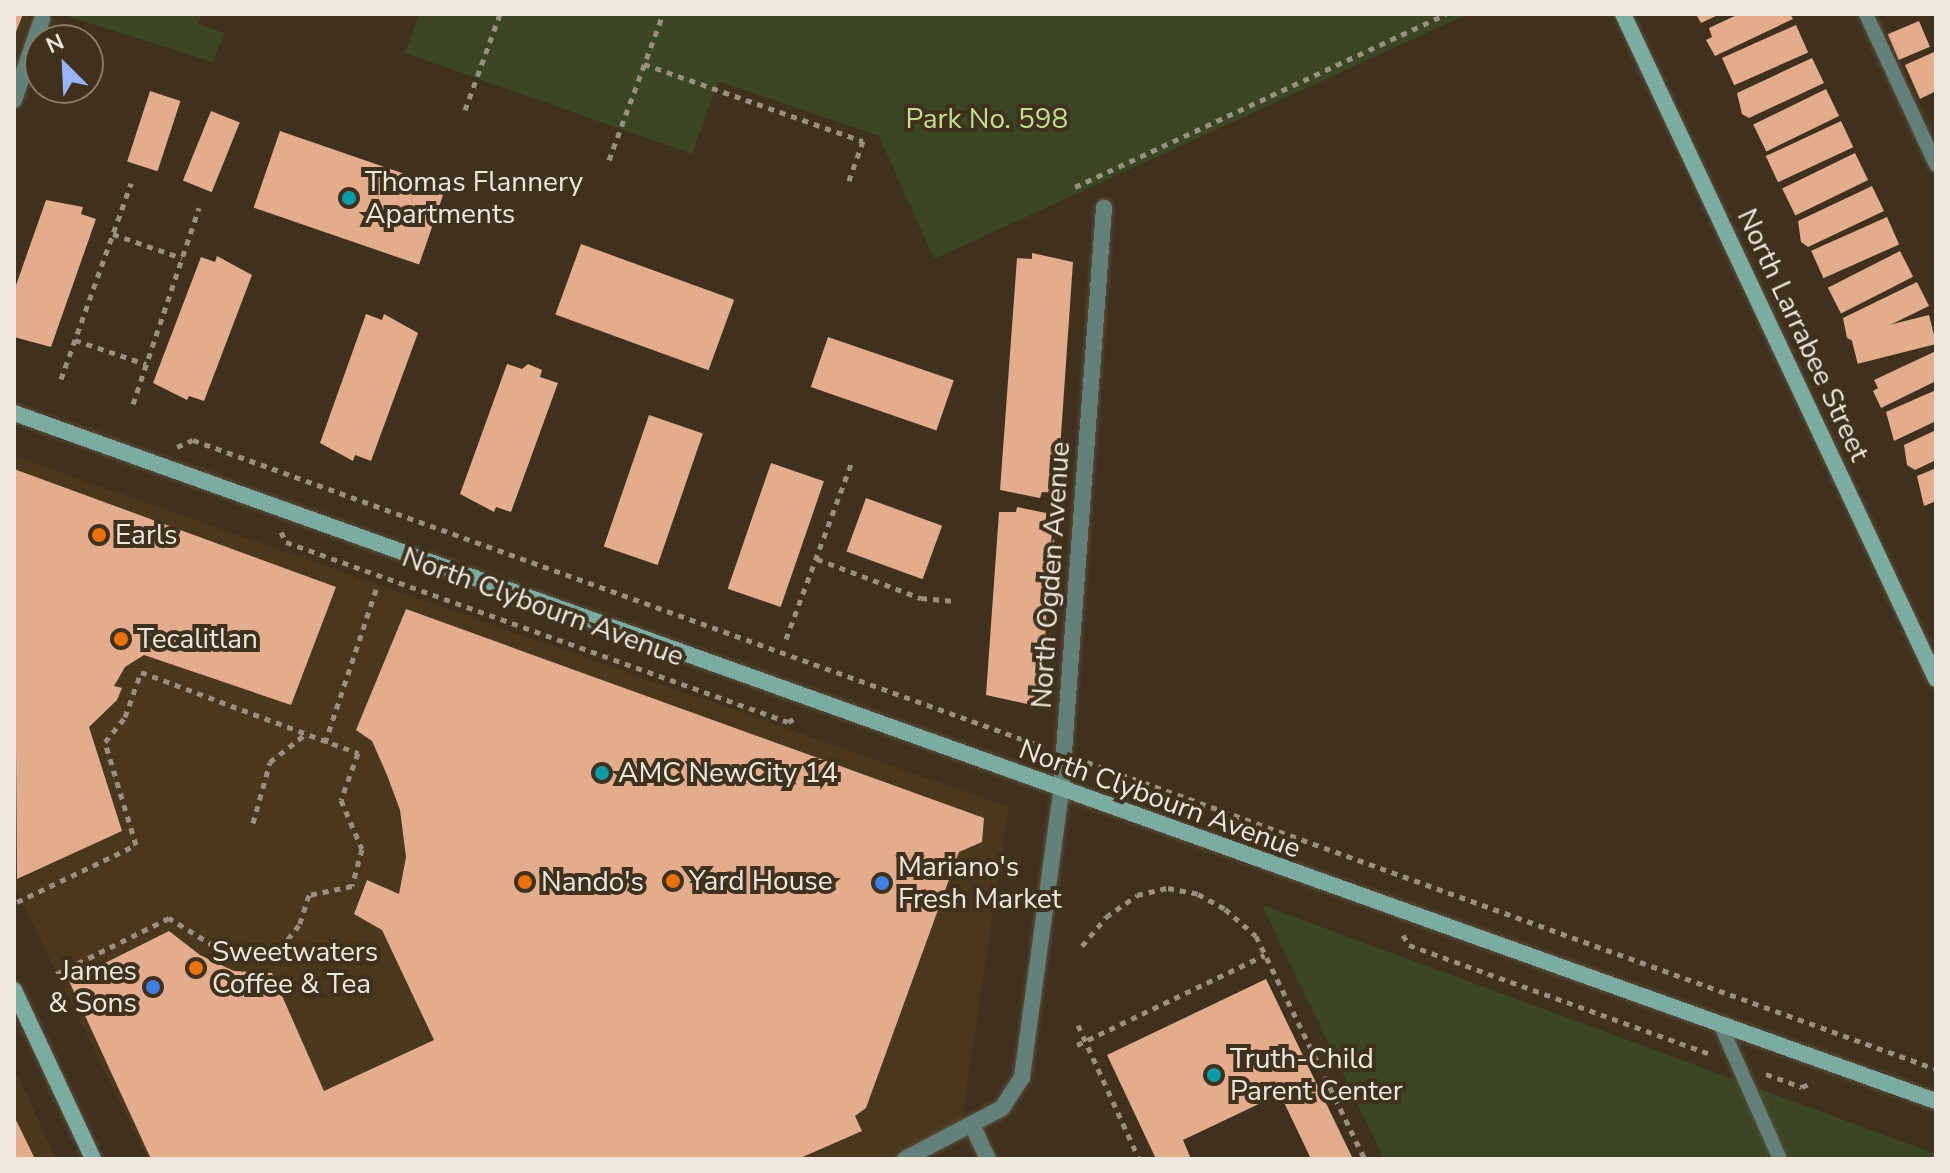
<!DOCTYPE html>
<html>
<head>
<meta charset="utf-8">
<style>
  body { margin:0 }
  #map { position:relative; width:1950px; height:1173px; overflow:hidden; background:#3f311e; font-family:"Nunito Sans",sans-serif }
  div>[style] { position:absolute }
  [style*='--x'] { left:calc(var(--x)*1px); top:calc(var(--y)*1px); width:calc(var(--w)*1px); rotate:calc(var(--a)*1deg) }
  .built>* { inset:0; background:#49381e }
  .green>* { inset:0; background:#3a4624 }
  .building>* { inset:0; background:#e2ac8d; transform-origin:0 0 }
  .path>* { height:5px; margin-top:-2.5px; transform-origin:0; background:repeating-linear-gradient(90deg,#9a8f80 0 6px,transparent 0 12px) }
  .roads { filter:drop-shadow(0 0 2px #5b4e3c) drop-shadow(0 0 2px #5b4e3c) }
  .lane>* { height:14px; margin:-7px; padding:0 7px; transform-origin:7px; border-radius:7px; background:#63807b }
  .street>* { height:16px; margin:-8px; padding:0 8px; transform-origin:8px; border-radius:8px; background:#63807b }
  .secondary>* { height:16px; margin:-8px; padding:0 8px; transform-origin:8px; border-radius:8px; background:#7caba2 }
  .dots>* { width:22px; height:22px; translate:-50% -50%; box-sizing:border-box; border:4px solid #3f311e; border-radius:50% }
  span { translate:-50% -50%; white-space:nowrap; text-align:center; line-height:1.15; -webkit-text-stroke:8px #3f311e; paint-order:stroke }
  .park-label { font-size:28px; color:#c1dd8e }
  .poi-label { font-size:28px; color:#f0e8dc }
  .left { translate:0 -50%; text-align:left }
  .right { translate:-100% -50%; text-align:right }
  .street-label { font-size:28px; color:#f0e8dc }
  .frame { position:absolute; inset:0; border:16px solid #f0e8dc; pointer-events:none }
  .north { position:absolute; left:24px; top:24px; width:80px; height:80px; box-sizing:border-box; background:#3f311e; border:2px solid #867a6a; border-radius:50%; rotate:336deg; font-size:22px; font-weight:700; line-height:32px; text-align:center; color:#f0e8dc }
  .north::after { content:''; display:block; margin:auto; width:28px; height:36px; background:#99b5fd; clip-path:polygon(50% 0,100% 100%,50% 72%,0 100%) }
</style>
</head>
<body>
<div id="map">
  <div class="built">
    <i style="clip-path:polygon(14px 14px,31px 14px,14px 57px)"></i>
    <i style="clip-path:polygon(14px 456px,1009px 807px,960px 1133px,905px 1159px,148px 1159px,14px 886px)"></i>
    <i style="clip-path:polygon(14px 1067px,56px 1159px,14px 1159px)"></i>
  </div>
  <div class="green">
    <i style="clip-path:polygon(60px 14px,202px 14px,198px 24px,224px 33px,213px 62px)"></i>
    <i style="clip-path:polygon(419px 14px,1468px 14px,934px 259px,879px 136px,718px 81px,692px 154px,405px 53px)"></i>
    <i style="clip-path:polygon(1262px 905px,1936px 1154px,1936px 1159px,1384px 1159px)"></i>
  </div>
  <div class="building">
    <i style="clip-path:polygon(14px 14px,23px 14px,14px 37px)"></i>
    <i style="clip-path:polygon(1696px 14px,1720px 14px,1701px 23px)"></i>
    <i style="clip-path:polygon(1739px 14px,1790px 14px,1793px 19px,1715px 56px,1706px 40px,1712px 37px,1709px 28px)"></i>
    <i style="left:1919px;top:21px;width:28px;height:34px;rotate:67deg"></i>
    <i style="left:1796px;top:25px;width:30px;height:81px;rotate:66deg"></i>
    <i style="clip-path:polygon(1934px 52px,1936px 91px,1920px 99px,1905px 65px)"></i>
    <i style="clip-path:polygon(1812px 58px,1824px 83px,1749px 118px,1742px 114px,1737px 93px)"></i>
    <i style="left:1826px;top:89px;width:30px;height:81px;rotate:64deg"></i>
    <i style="left:150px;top:91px;width:32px;height:74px;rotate:18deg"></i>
    <i style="left:211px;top:111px;width:31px;height:75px;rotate:22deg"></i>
    <i style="left:1841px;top:121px;width:29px;height:83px;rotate:65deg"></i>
    <i style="left:280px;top:131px;width:175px;height:81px;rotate:19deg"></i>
    <i style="left:1855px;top:153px;width:30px;height:81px;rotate:64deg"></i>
    <i style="clip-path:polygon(1872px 186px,1884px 211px,1808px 247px,1801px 242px,1798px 221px)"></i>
    <i style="clip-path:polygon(46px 200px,83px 207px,81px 214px,96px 219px,51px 347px,14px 337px,14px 291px)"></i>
    <i style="left:1887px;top:217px;width:30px;height:83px;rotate:66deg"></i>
    <i style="left:581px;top:244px;width:163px;height:75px;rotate:20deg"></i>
    <i style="left:1900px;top:251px;width:29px;height:81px;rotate:63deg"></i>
    <i style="clip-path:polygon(1032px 253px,1073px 262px,1057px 493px,1042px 492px,1040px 498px,1000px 490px,1017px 258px,1032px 259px)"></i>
    <i style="clip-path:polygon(217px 256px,252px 275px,204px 401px,189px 396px,187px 400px,153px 383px,201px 257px,215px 262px)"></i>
    <i style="clip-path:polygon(1917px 282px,1929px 306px,1855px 342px,1847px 338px,1843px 318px)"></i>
    <i style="clip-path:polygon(366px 314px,382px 320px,384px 314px,418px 333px,371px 461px,355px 455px,353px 461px,320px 443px)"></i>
    <i style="left:1929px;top:315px;width:30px;height:81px;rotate:76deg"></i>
    <i style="left:828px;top:337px;width:133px;height:53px;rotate:19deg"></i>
    <i style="clip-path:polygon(1936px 351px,1936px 381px,1881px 408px,1873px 391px,1878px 388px,1874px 380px)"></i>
    <i style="clip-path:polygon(507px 364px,522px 369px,528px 364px,542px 370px,540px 377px,558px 383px,511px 512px,496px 507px,494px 512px,460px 494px)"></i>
    <i style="clip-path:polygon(1936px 390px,1936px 421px,1894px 441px,1886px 412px)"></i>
    <i style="left:649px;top:415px;width:57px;height:139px;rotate:19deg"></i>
    <i style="clip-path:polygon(1936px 430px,1936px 460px,1915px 470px,1907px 465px,1904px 445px)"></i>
    <i style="left:771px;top:463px;width:56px;height:133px;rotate:19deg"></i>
    <i style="clip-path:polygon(1936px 468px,1936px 501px,1924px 506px,1917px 476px)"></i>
    <i style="clip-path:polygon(14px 469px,336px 587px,291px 705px,144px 655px,125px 667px,114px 686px,122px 688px,117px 700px,89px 727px,122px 831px,17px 879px)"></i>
    <i style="left:866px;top:498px;width:81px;height:57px;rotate:20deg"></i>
    <i style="clip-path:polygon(1017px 507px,1056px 515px,1054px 546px,1049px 546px,1043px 699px,1030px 698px,1027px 704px,986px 695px,999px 512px,1016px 512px)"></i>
    <i style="clip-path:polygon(406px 609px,984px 818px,982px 842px,959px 852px,866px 1108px,855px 1116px,862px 1131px,798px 1159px,151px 1159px,69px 981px,169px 931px,200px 955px,234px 971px,272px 973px,324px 1091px,434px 1040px,382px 930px,354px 914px,367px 880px,399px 894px,406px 857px,400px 810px,387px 775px,372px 741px,356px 730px)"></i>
    <i style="clip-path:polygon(1266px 979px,1353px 1159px,1311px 1159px,1280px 1094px,1183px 1140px,1191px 1159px,1156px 1159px,1107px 1055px)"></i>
    <i style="clip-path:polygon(14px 1116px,35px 1159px,14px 1159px)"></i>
  </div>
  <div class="path">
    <i style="--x:644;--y:64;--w:232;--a:19.4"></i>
    <i style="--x:863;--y:141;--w:48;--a:109.6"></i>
    <i style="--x:465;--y:110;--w:102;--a:-70"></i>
    <i style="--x:609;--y:160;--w:156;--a:-69.7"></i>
    <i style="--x:1075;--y:187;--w:409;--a:-25"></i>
    <i style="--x:113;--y:234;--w:73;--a:19.2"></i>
    <i style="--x:75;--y:340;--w:75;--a:18.7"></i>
    <i style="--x:61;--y:379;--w:208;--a:-70.3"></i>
    <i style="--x:133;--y:404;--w:207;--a:-71.4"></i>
    <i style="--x:177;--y:447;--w:17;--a:-24"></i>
    <i style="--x:193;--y:440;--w:905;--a:19.84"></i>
    <i style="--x:281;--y:532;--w:11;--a:63"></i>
    <i style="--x:286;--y:542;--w:533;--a:19.73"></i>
    <i style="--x:788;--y:722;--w:9;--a:-27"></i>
    <i style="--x:817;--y:559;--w:111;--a:20.6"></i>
    <i style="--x:921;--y:598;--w:36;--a:5"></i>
    <i style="--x:786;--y:639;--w:189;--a:-69.6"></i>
    <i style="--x:325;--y:743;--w:164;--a:-71.6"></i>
    <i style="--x:1087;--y:762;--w:903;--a:19.88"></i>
    <i style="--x:253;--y:823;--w:63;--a:-74.4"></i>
    <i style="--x:270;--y:762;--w:42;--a:-38.2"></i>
    <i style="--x:17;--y:902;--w:132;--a:-25.6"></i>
    <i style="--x:136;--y:845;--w:108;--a:-106.8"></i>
    <i style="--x:105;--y:742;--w:32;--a:-51"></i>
    <i style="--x:125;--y:717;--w:48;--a:-70.4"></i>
    <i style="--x:141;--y:672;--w:232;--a:20.5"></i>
    <i style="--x:358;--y:753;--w:50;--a:109.9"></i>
    <i style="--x:341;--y:800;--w:53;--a:66.8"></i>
    <i style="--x:362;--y:849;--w:38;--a:105"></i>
    <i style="--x:352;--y:886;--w:44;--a:168.2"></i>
    <i style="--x:309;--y:895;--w:32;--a:108"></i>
    <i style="--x:299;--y:925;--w:28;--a:128"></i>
    <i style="--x:282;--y:947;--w:20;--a:153"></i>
    <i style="--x:264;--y:956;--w:40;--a:-174.3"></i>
    <i style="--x:224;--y:952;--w:65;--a:-148.3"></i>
    <i style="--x:169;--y:918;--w:128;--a:153.6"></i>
    <i style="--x:1403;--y:935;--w:12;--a:59"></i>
    <i style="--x:1409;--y:945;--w:318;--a:19.9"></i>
    <i style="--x:1082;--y:946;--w:38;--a:-50"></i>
    <i style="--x:1106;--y:917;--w:38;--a:-35"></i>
    <i style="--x:1137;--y:895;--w:32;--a:-13"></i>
    <i style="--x:1168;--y:888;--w:31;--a:11"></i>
    <i style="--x:1198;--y:894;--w:31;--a:29"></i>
    <i style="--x:1225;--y:909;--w:41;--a:41.1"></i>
    <i style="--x:1256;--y:936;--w:248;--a:64"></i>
    <i style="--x:1078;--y:1025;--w:147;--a:65.5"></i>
    <i style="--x:1077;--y:1045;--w:208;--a:-25.6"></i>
    <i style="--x:1766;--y:1074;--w:38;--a:20"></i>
    <i style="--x:1802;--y:1087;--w:12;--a:-24"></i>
  </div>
  <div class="roads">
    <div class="lane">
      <i style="--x:1866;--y:14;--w:166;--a:65.1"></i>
      <i style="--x:1721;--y:1026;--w:145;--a:66.1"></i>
    </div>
    <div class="street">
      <i style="--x:14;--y:100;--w:86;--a:-70.9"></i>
      <i style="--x:973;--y:1127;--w:35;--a:65"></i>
      <i style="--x:905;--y:1159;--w:110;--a:-27.7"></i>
      <i style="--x:1002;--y:1108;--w:37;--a:-57"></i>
      <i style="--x:1022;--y:1077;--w:288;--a:-82.2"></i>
      <i style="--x:1061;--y:792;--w:586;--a:-85.79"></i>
    </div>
    <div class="secondary">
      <i style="--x:1623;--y:14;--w:735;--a:64.79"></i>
      <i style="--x:14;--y:413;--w:2041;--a:19.7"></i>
      <i style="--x:14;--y:990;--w:187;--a:64.9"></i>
    </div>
  </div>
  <div class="dots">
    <i style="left:349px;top:198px;background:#0f9aa8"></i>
    <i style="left:99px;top:535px;background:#e8710a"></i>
    <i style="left:121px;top:639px;background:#e8710a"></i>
    <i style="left:602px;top:773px;background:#0f9aa8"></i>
    <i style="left:673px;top:881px;background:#e8710a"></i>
    <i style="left:525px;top:882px;background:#e8710a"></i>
    <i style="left:882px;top:883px;background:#3f7fe0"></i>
    <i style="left:196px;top:968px;background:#e8710a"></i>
    <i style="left:153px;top:987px;background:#3f7fe0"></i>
    <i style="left:1214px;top:1075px;background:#0f9aa8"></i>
  </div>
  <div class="park-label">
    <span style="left:987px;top:119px">Park No. 598</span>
  </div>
  <div class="poi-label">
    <span class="left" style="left:365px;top:198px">Thomas Flannery<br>Apartments</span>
    <span class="left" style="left:115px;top:535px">Earls</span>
    <span class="left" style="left:137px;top:639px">Tecalitlan</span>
    <span class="left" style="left:618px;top:773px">AMC NewCity 14</span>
    <span class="left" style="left:898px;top:883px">Mariano's<br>Fresh Market</span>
    <span class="left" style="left:689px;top:881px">Yard House</span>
    <span class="left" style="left:541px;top:882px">Nando's</span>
    <span class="left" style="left:212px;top:968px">Sweetwaters<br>Coffee &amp; Tea</span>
    <span class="right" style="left:137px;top:987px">James<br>&amp; Sons</span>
    <span class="left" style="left:1230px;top:1075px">Truth-Child<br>Parent Center</span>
  </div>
  <div class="street-label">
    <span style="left:1803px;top:335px;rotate:65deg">North Larrabee Street</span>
    <span style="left:1051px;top:575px;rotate:-86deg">North Ogden Avenue</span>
    <span style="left:543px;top:607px;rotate:20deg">North Clybourn Avenue</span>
    <span style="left:1160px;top:799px;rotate:20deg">North Clybourn Avenue</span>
  </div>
  <div class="frame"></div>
  <div class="north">N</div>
</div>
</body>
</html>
